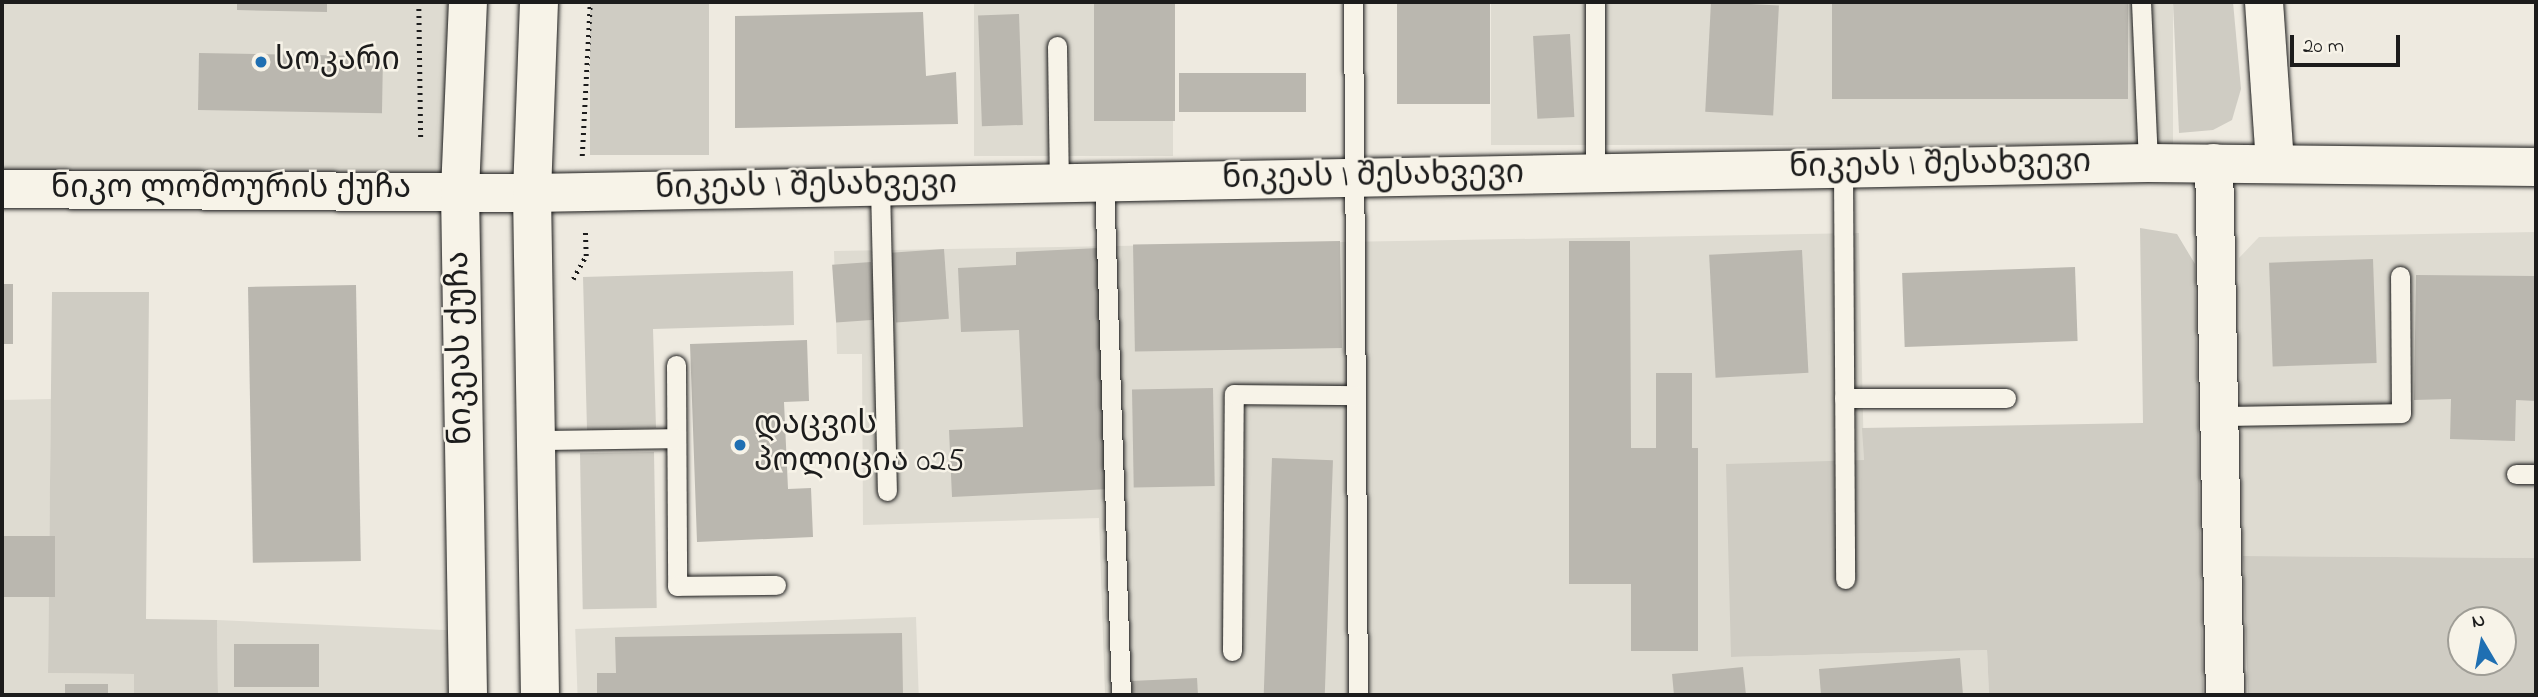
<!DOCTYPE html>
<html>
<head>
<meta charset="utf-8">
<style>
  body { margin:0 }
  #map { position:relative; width:2538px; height:697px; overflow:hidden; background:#eeeae0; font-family:"Indie Flower","Noto Sans Georgian",sans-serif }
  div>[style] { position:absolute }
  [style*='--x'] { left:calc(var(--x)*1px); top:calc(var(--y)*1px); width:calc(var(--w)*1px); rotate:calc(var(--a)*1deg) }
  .built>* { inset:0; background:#dedbd1; transform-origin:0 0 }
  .green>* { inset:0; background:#cfccc3; transform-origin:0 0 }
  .building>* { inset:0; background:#bab7af; transform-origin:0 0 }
  .path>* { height:4.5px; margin-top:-2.25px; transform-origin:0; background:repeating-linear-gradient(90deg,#1c1c1c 0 2px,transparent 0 7px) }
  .roads { filter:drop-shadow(0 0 2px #1c1c1c) drop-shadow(0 0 2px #1c1c1c) }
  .service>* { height:19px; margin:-9.5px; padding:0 9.5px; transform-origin:9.5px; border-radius:9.5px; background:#f7f3e8 }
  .minor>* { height:38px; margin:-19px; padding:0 19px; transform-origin:19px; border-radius:19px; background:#f7f3e8 }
  .tertiary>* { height:38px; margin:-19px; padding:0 19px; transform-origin:19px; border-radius:19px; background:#f7f3e8 }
  .primary>* { height:38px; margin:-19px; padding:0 19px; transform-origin:19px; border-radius:19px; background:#f7f3e8 }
  .dots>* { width:19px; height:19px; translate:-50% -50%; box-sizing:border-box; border:4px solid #f7f3e8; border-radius:50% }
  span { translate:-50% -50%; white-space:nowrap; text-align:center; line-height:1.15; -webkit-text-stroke:5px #f7f3e8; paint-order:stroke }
  .poi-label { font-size:32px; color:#1c1c1c }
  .left { translate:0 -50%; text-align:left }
  .street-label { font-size:32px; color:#1c1c1c }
  .frame { position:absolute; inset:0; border:4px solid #1c1c1c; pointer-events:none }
  .north { position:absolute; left:2447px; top:606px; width:70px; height:70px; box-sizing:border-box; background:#f7f3e8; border:2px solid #9f9d96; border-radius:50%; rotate:350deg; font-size:19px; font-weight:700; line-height:28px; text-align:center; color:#1c1c1c }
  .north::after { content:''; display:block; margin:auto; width:24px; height:32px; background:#1f6fb2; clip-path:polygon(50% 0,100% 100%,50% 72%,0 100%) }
  .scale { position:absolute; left:2290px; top:35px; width:110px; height:32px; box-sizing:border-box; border:4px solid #1c1c1c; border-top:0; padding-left:9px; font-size:21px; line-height:24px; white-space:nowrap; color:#1c1c1c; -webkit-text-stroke:5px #f7f3e8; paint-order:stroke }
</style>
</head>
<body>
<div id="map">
  <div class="built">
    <i style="left:2px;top:2px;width:466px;height:187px"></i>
    <i style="left:974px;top:2px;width:199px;height:154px"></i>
    <i style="left:1491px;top:2px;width:682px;height:143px"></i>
    <i style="clip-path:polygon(2536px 232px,2536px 558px,2243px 556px,2239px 258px,2259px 237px)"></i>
    <i style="clip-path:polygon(1859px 233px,1864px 460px,1732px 657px,1987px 650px,1989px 695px,1105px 695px,1099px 518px,863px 525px,862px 354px,837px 354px,834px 251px)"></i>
    <i style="clip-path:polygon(51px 399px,48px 673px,135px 674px,134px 695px,2px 695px,2px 400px)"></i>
    <i style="left:916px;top:617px;width:78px;height:341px;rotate:88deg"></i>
    <i style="clip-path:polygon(217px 620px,467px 631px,468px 695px,218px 695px)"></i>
  </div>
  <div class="green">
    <i style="left:590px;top:2px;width:119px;height:153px"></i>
    <i style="clip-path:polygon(2173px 2px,2233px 2px,2241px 89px,2232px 120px,2213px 130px,2179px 133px)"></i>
    <i style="clip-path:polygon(2140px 228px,2177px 234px,2195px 264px,2203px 695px,1989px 695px,1987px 650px,1731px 657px,1726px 464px,1864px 460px,1862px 428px,2143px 423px)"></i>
    <i style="clip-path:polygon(793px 271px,794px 325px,653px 329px,656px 428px,587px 430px,583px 277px)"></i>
    <i style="clip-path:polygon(52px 292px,149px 292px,146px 619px,217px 620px,218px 695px,134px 695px,134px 674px,48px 673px)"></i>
    <i style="left:654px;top:452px;width:156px;height:74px;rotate:89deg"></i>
    <i style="clip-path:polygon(evenodd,2243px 556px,2536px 558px,2536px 695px,2248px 695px,2243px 556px,2461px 620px,2503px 620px,2503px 662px,2461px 662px,2461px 620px)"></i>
  </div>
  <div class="building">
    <i style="clip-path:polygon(237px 2px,327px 2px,327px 12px,237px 10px)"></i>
    <i style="left:1094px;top:2px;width:81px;height:119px"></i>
    <i style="left:1397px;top:2px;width:93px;height:102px"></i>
    <i style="left:1711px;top:2px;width:68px;height:110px;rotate:3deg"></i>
    <i style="left:1832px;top:2px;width:296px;height:97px"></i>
    <i style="clip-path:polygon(923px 12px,926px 76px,956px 72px,958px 124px,735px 128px,735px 16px)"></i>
    <i style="left:1019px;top:14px;width:111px;height:41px;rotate:88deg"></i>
    <i style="left:1570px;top:34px;width:83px;height:37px;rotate:87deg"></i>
    <i style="left:199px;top:53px;width:184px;height:57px;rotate:1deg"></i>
    <i style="left:1306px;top:73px;width:39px;height:127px;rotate:90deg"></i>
    <i style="left:1340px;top:241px;width:107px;height:207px;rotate:89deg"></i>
    <i style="clip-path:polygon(1569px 241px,1630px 241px,1631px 448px,1656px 448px,1656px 373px,1692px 373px,1692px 448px,1698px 448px,1698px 651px,1631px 651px,1631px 584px,1569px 584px)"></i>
    <i style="clip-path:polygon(1099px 248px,1110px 489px,952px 497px,949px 430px,1023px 427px,1019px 330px,961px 332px,958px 268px,1016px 265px,1016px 252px)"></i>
    <i style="left:944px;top:249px;width:70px;height:53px;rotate:86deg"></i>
    <i style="left:1802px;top:250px;width:123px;height:93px;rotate:87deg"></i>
    <i style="left:2373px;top:259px;width:104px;height:104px;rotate:88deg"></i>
    <i style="left:871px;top:262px;width:58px;height:39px;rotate:86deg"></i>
    <i style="left:2075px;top:267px;width:74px;height:173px;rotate:88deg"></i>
    <i style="clip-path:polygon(2416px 275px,2536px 276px,2536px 401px,2516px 400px,2515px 441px,2450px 439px,2451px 399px,2414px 400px)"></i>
    <i style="left:2px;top:284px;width:11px;height:60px"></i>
    <i style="left:356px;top:285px;width:276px;height:108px;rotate:89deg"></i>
    <i style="clip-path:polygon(807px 340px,809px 401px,784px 402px,788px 489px,811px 488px,813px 537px,697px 542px,690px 344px)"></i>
    <i style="left:1213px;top:388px;width:98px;height:81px;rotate:89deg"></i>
    <i style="left:1272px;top:458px;width:61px;height:237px;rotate:2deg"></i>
    <i style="left:2px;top:536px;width:53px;height:61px"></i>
    <i style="clip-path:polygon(902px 633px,903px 695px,597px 695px,597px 673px,616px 673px,615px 637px)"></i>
    <i style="left:234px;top:644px;width:85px;height:43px"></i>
    <i style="clip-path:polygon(1960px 658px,1963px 695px,1821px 695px,1819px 669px)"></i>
    <i style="clip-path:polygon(1743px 667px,1746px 695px,1674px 695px,1672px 674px)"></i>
    <i style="clip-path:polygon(1197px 678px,1198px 695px,1132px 695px,1131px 681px)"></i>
    <i style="left:108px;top:684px;width:11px;height:43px;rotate:90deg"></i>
  </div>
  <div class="path">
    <i style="--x:419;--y:2;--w:139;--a:89.2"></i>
    <i style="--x:582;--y:156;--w:154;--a:-87"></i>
    <i style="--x:573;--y:279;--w:26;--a:-61"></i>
    <i style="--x:586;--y:256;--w:28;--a:-92"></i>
  </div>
  <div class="roads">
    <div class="service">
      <i style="--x:1353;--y:2;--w:693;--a:89.59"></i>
      <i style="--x:2141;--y:2;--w:161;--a:87.5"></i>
      <i style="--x:1057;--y:46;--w:137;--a:89.2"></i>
      <i style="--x:1843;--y:169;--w:410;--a:89.7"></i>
      <i style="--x:1595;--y:174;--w:172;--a:-90"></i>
      <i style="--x:1104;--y:183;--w:512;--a:88.1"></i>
      <i style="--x:880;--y:186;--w:305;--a:88.7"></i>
      <i style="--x:676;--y:365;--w:221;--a:89.7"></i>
      <i style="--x:677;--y:586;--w:99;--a:-0.6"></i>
      <i style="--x:1844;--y:398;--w:162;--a:0"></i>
      <i style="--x:2219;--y:416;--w:182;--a:-0.9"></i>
      <i style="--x:2401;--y:413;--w:137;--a:-90.4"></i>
      <i style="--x:536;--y:440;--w:140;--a:-0.8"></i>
      <i style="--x:2516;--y:474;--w:20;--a:0"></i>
      <i style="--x:1232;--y:651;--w:257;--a:-89.6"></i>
      <i style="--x:1234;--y:394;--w:122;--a:0.5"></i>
    </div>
    <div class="minor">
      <i style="--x:2264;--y:2;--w:160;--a:86.1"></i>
      <i style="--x:2214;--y:163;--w:532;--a:88.82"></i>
    </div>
    <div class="tertiary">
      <i style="--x:2;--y:189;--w:530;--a:0.43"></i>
      <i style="--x:532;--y:193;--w:1616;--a:-1.06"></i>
      <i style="--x:2148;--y:163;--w:388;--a:0.6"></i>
    </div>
    <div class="primary">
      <i style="--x:539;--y:2;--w:191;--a:92.1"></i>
      <i style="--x:532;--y:193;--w:502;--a:89.09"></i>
      <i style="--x:468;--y:695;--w:503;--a:-90.91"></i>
      <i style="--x:460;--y:192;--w:190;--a:-87.6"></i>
    </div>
  </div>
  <div class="dots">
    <i style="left:261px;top:62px;background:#1f6fb2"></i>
    <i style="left:740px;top:445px;background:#1f6fb2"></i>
  </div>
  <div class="poi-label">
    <span class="left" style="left:275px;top:62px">სოკარი</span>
    <span class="left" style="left:754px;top:445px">დაცვის<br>პოლიცია 025</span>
  </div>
  <div class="street-label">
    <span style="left:1940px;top:167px;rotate:-1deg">ნიკეას I შესახვევი</span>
    <span style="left:1373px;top:178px;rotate:-1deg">ნიკეას I შესახვევი</span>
    <span style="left:806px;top:188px;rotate:-1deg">ნიკეას I შესახვევი</span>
    <span style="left:231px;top:190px">ნიკო ლომოურის ქუჩა</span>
    <span style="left:462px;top:348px;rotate:-91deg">ნიკეას ქუჩა</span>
  </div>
  <div class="frame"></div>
  <div class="north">N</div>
  <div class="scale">20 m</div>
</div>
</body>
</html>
